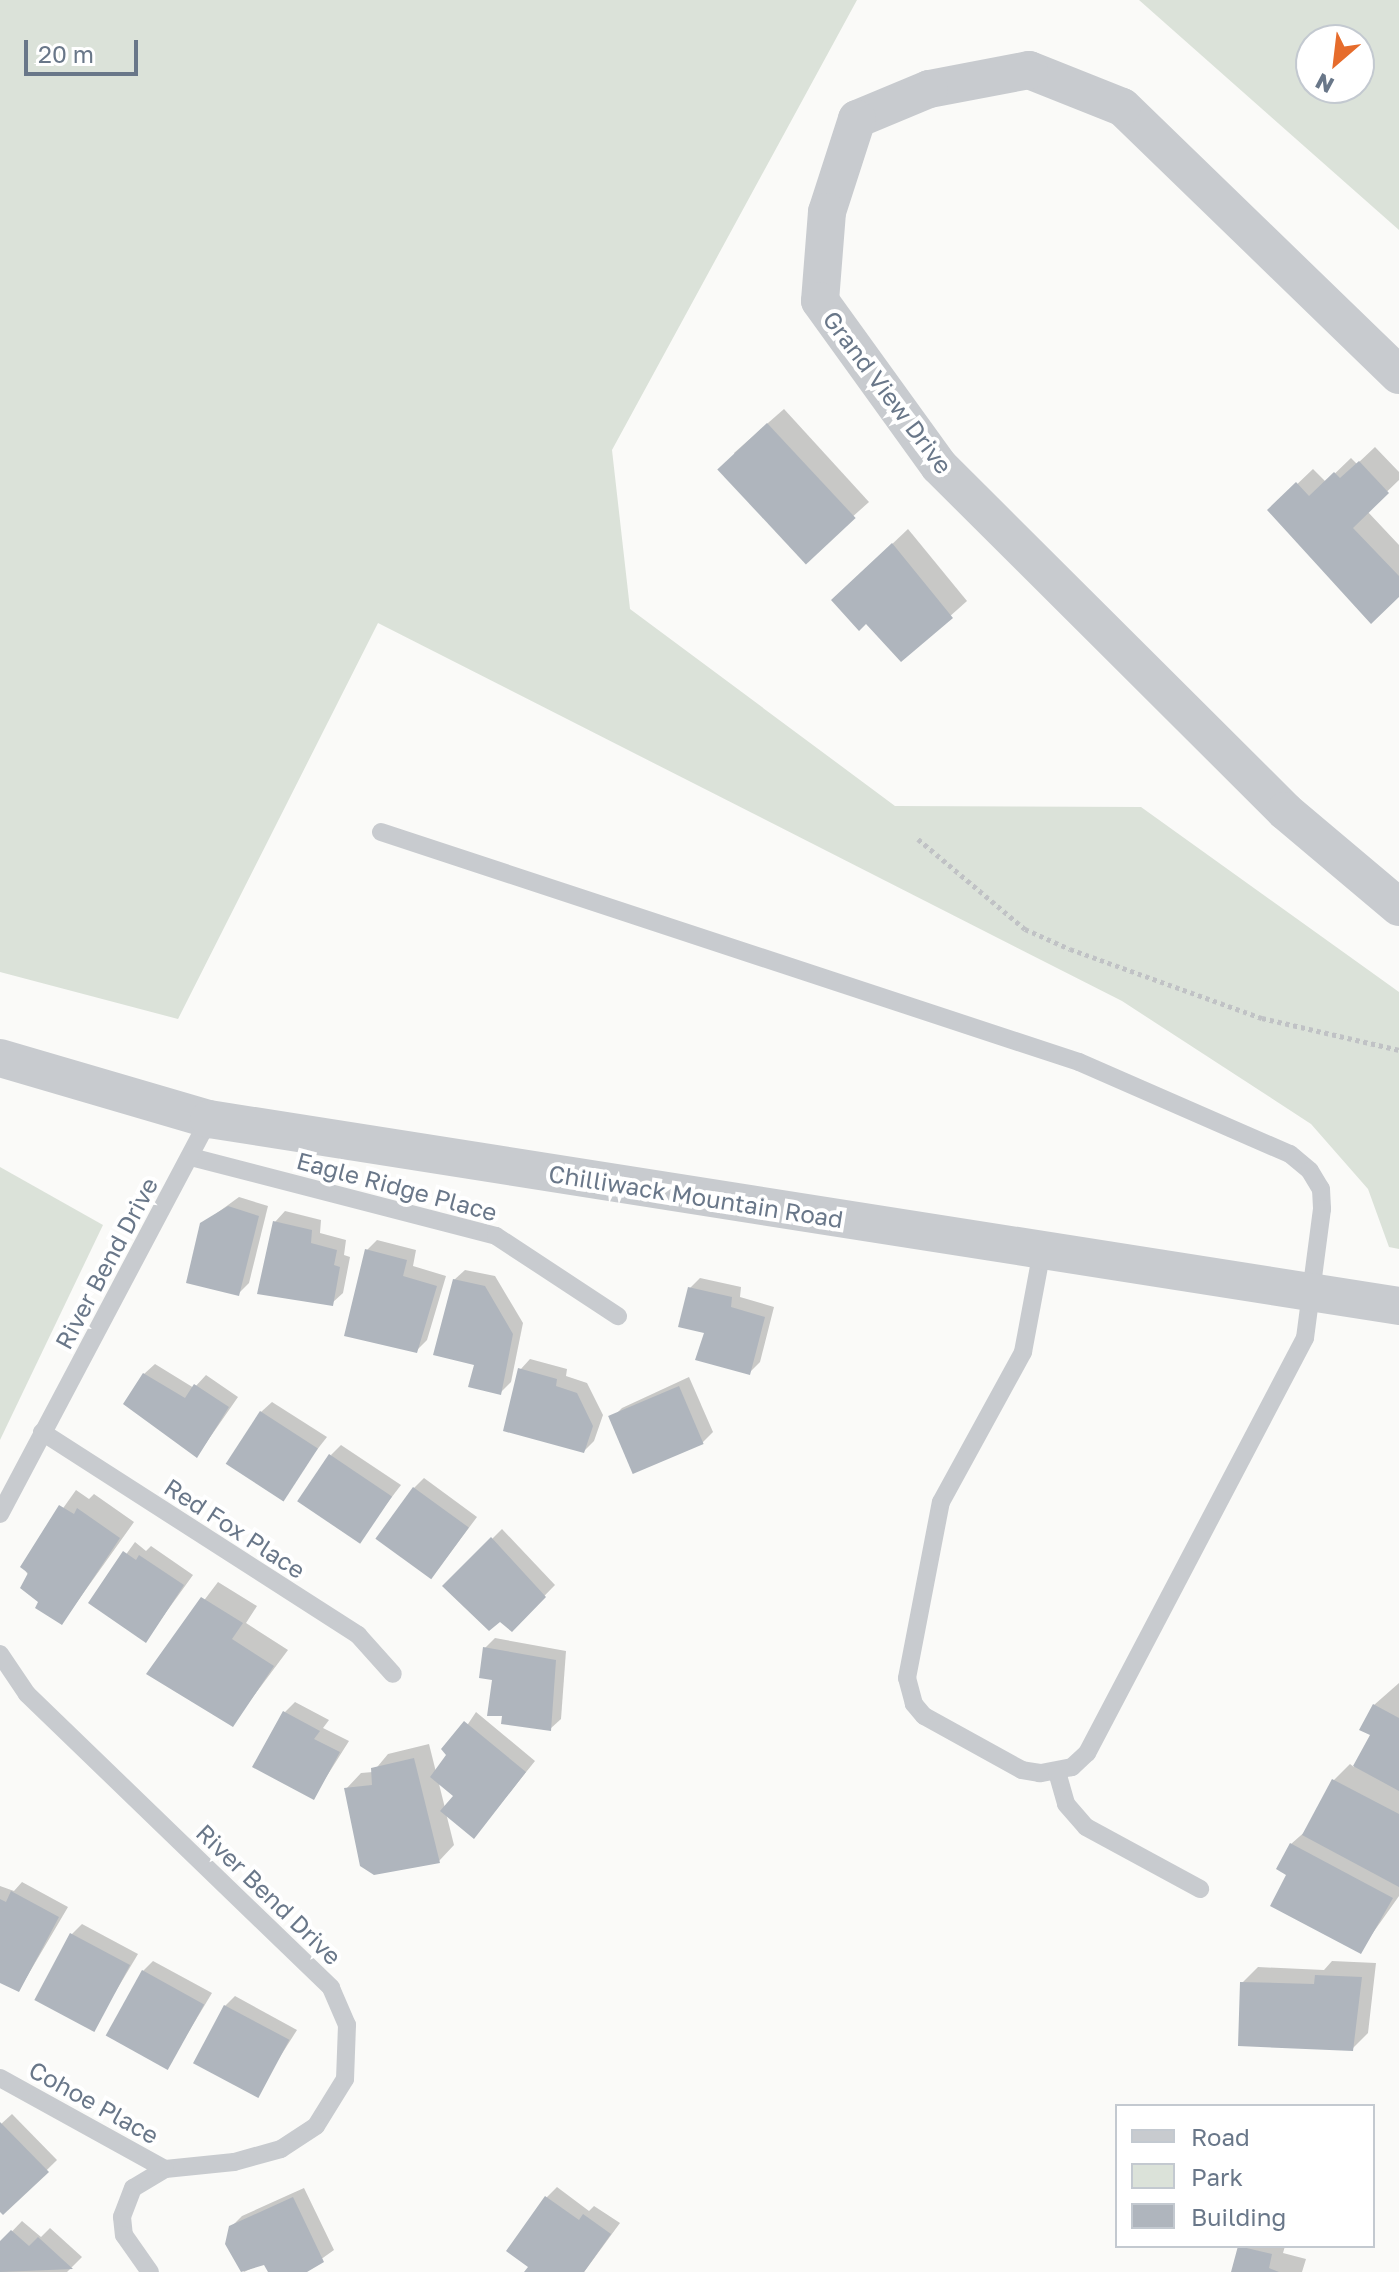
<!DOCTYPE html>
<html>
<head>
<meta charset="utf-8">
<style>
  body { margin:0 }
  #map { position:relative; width:1399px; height:2272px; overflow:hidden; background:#fafaf8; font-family:"Golos Text",sans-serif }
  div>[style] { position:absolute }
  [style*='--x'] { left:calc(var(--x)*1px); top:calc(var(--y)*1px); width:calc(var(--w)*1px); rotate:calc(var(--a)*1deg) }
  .green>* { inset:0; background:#dbe2d9 }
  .shadow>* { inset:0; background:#0003 }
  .building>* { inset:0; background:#afb5bd; transform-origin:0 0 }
  .path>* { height:5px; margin-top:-2.5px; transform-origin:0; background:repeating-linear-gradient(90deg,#c0c2c5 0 4px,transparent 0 8px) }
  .service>* { height:18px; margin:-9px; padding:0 9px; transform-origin:9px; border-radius:9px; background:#c8cbcf }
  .minor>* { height:38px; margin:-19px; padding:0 19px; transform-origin:19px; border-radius:19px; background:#c8cbcf }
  span { translate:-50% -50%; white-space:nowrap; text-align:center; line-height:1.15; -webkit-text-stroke:8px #fff; paint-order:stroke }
  .street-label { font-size:24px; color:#697789 }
  .legend { position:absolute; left:1115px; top:2104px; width:260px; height:144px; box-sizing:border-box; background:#fff; border:2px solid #c3c9d0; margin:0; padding:10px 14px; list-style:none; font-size:24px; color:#697789 }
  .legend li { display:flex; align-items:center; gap:16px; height:40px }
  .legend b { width:40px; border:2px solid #c3c9d0 }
  .north { position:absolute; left:1295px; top:24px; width:80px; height:80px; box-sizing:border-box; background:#fff; border:2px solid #c3c9d0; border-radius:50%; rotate:208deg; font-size:22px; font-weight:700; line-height:32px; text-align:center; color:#697789 }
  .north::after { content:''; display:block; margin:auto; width:28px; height:36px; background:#e66c2c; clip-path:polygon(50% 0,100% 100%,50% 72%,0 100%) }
  .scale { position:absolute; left:24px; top:40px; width:114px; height:36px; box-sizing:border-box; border:4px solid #697789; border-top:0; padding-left:10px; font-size:24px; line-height:28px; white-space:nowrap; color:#697789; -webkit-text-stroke:6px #fff; paint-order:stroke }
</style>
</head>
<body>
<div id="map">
  <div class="green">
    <i style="clip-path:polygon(0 0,857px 0,612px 450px,630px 609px,895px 806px,1141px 807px,1399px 992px,1399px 1249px,1389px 1247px,1368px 1189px,1311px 1124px,1122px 1001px,378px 623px,178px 1019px,0 972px)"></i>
    <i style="clip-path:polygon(evenodd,1139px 0,1399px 0,1399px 230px,1139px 0,1311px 40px,1359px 40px,1359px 88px,1311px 88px,1311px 40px)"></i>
    <i style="clip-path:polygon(0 1167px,103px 1225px,0 1440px)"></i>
  </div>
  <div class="shadow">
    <i style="clip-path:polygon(784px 409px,869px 502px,803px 561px,734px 453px)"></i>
    <i style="clip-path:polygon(1375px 447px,1399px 472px,1399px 480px,1367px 511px,1399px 545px,1399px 595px,1270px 510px,1313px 469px,1326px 482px,1351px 458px,1357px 464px)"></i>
    <i style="clip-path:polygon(908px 529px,967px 601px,901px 660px,866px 622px,849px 585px)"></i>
    <i style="clip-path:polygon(239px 1197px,268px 1206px,249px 1283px,238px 1294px,202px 1224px)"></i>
    <i style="clip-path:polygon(285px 1211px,321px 1220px,320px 1233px,346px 1240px,344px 1255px,350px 1257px,343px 1293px,332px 1303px,275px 1222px)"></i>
    <i style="clip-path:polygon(377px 1240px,416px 1250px,413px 1266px,446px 1276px,427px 1340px,417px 1350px,367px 1250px)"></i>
    <i style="clip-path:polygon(465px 1270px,495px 1276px,523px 1323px,511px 1382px,500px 1393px,477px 1363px,454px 1280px)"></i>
    <i style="clip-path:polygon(700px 1278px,741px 1287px,740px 1297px,774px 1307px,760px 1362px,749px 1373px,706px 1332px,690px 1288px)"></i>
    <i style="clip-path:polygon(530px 1359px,567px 1369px,566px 1376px,587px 1383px,603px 1415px,594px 1441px,584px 1451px,520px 1370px)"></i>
    <i style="clip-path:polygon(155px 1364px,194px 1388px,206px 1375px,238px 1397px,197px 1456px,144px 1374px)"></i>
    <i style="clip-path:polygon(689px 1377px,713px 1432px,702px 1443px,612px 1418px,622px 1408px)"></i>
    <i style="clip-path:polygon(272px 1402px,327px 1437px,279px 1498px,261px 1412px)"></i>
    <i style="clip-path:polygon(341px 1445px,401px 1485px,359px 1540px,331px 1455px)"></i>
    <i style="clip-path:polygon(424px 1478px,477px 1517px,432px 1577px,414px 1488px)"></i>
    <i style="clip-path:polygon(76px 1490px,89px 1499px,94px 1494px,134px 1522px,62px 1623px,22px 1566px)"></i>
    <i style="clip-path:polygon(502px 1529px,555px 1585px,512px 1629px,445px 1586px)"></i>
    <i style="clip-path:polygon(135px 1542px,146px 1551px,151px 1546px,193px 1575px,146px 1640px,91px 1603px)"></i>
    <i style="clip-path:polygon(218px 1582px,257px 1606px,246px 1623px,288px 1650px,232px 1725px,149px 1673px)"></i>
    <i style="clip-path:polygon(495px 1638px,566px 1651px,561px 1719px,550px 1729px,504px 1714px,485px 1648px)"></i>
    <i style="clip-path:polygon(1399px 1683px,1399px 1896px,1360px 1951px,1289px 1874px,1291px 1844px,1308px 1829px,1334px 1780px,1350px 1764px,1354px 1767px,1372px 1734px,1374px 1705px)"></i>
    <i style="clip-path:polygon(295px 1702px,329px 1720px,323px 1728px,349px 1741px,313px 1798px,285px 1712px)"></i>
    <i style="clip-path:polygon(evenodd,476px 1712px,535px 1761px,474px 1837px,446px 1813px,454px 1845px,439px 1861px,346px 1789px,361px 1773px,373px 1772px,388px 1754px,429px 1744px,436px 1772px,476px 1712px,438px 1780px,455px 1795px,445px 1808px,438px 1780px)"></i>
    <i style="clip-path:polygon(22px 1882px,68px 1907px,19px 1990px,0 1980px,0 1886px,14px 1891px)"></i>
    <i style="clip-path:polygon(82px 1924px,138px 1954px,92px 2031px,72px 1934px)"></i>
    <i style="clip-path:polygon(153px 1961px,212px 1993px,168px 2066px,143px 1971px)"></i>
    <i style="clip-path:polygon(1332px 1961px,1376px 1963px,1368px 2033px,1352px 2049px,1242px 1983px,1258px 1967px,1324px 1970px)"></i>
    <i style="clip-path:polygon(235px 1996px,297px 2030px,255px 2096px,225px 2006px)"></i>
    <i style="clip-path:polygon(12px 2114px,57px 2160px,3px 2213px,0 2125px)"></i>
    <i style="clip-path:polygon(557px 2187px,589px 2211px,594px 2206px,620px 2223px,584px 2272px,527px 2272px,547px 2197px)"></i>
    <i style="clip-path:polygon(304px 2188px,334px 2250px,303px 2272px,271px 2272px,265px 2262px,244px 2272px,227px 2244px,231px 2227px,242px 2216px)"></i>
    <i style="clip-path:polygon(22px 2221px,41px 2237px,50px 2228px,82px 2257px,67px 2272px,0 2272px,0 2244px)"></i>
    <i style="clip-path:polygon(1240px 2246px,1285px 2246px,1283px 2253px,1306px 2259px,1302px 2272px,1233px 2272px)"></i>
  </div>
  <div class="building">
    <i style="left:767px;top:423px;width:130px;height:68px;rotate:47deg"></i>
    <i style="clip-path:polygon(1359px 461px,1389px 493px,1353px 528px,1399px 576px,1399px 597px,1371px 624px,1267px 510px,1296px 482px,1309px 496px,1334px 472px,1340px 478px)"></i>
    <i style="clip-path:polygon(892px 543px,953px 618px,901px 662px,866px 624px,859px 631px,831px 600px)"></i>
    <i style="clip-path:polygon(228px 1206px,259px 1216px,239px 1296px,186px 1283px,200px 1223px)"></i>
    <i style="clip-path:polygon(273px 1221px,312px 1230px,311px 1243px,337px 1250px,334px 1265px,340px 1267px,333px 1306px,257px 1294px)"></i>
    <i style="clip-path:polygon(365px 1249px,407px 1260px,403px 1276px,437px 1286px,417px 1353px,344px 1336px)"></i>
    <i style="clip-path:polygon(453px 1279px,485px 1286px,513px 1334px,501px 1395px,468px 1387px,474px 1365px,433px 1355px)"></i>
    <i style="clip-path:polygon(688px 1287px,732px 1297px,731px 1307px,765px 1317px,750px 1375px,695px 1360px,704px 1333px,678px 1327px)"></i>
    <i style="clip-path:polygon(518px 1368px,557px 1379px,556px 1386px,577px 1393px,593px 1426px,584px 1453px,503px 1431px)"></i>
    <i style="clip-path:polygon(143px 1373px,185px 1398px,194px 1384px,229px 1407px,197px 1458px,123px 1404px)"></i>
    <i style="left:679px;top:1386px;width:63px;height:77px;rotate:67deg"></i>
    <i style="left:260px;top:1411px;width:69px;height:63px;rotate:33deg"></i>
    <i style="left:329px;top:1454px;width:76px;height:57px;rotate:34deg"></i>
    <i style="left:413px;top:1487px;width:69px;height:64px;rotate:36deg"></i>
    <i style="clip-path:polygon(59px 1505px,74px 1514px,77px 1508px,120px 1538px,62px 1625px,35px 1608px,38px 1602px,20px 1588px,28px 1573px,20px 1567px)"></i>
    <i style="clip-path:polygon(491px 1537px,546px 1597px,512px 1632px,500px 1622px,489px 1631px,442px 1586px)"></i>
    <i style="clip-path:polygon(123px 1551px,136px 1560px,139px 1555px,184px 1585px,146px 1643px,88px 1603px)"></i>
    <i style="clip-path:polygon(201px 1597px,243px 1623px,232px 1639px,274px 1666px,233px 1727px,146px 1674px)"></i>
    <i style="clip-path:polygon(483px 1647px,556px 1660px,551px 1731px,501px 1724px,502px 1716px,487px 1716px,492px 1680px,479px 1678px)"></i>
    <i style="clip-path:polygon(1373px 1704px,1399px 1718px,1399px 1791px,1353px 1766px,1370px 1735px,1359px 1730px)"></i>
    <i style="clip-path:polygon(283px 1711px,320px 1731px,314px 1739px,340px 1752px,314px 1800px,252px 1767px)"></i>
    <i style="clip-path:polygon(464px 1721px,526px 1772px,474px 1839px,440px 1811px,453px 1796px,430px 1777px,446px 1755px,441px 1749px)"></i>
    <i style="clip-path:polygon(414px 1758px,440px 1863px,374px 1875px,360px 1866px,344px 1788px,372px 1785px,371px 1768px)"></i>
    <i style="clip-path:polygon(1332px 1779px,1399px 1814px,1399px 1887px,1302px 1835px)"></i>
    <i style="clip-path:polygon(1290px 1843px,1393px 1898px,1361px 1954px,1270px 1906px,1286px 1875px,1276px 1869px)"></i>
    <i style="clip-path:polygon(11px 1891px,59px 1917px,19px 1992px,0 1983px,0 1899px,6px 1902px)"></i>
    <i style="left:70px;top:1933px;width:68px;height:76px;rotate:28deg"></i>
    <i style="left:142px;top:1970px;width:71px;height:75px;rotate:29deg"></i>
    <i style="clip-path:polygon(1315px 1975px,1362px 1977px,1353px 2051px,1238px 2046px,1240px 1982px,1314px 1984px)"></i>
    <i style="left:224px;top:2005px;width:74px;height:66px;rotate:28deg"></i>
    <i style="clip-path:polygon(0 2122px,49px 2172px,3px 2215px,0 2212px)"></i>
    <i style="clip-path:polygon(545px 2196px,579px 2220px,583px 2214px,611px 2234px,584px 2272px,524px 2272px,528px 2267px,506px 2251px)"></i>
    <i style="clip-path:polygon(293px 2197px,324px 2262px,307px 2272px,268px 2272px,264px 2265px,241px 2272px,225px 2244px,229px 2226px)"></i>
    <i style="clip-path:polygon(11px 2230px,29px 2246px,38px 2237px,73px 2269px,0 2272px,0 2241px)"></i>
    <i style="clip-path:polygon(1238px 2246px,1272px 2254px,1269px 2268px,1279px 2272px,1231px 2272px)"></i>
  </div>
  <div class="path">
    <i style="--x:918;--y:839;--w:140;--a:40.1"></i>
    <i style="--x:1025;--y:929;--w:49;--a:24"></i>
    <i style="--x:1070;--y:949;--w:204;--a:19.8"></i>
    <i style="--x:1262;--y:1018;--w:141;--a:13.1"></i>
  </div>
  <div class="service">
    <i style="--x:381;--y:832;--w:735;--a:18.24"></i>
    <i style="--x:1079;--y:1062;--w:230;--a:23.6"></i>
    <i style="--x:1290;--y:1154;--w:26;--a:40"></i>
    <i style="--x:1310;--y:1171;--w:21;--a:59"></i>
    <i style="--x:1321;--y:1189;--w:20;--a:87"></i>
    <i style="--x:1322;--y:1209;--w:130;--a:97.5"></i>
    <i style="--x:1305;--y:1338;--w:469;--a:117.7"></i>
    <i style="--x:1087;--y:1753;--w:21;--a:137"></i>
    <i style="--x:1072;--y:1767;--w:33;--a:169"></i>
    <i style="--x:1040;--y:1773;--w:18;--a:-171"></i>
    <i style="--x:1022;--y:1770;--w:112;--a:-151.1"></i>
    <i style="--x:924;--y:1716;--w:16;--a:-130"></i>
    <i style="--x:914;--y:1704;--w:27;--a:-105"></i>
    <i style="--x:907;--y:1678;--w:179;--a:-79.1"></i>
    <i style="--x:941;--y:1502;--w:171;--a:-61.3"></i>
    <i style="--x:1023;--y:1352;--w:104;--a:-79.4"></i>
    <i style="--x:191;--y:1157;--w:315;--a:14.5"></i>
    <i style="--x:496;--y:1236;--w:146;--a:33.3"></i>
    <i style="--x:42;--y:1432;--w:376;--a:32.7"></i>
    <i style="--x:358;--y:1635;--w:52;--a:48.1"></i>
    <i style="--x:0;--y:1514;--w:447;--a:-62.1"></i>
    <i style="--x:0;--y:1654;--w:48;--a:56"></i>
    <i style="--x:27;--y:1694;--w:423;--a:44"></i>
    <i style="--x:331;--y:1988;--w:40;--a:66.6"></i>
    <i style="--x:347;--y:2025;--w:54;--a:92.1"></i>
    <i style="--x:345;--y:2079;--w:55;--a:121.7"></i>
    <i style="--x:316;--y:2126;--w:42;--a:146.7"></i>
    <i style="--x:281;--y:2149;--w:49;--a:164.5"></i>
    <i style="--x:234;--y:2162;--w:69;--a:174.2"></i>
    <i style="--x:165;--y:2169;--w:37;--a:149"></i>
    <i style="--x:133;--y:2188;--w:31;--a:111"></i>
    <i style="--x:122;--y:2217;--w:18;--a:84"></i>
    <i style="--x:124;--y:2235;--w:45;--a:54.9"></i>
    <i style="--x:1057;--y:1772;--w:33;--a:74"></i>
    <i style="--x:1066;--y:1804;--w:30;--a:49"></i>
    <i style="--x:1086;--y:1827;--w:130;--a:28.5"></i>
    <i style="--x:0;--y:2078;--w:188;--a:28.9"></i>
  </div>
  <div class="minor">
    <i style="--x:1399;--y:375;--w:385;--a:-135.9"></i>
    <i style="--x:1122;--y:107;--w:100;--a:-158.3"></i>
    <i style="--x:1029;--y:70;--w:102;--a:169.2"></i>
    <i style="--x:929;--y:89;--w:78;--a:157.4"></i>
    <i style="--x:857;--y:119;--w:98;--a:107.9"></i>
    <i style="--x:827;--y:212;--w:89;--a:94.5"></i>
    <i style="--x:820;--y:301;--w:203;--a:54.2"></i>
    <i style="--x:939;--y:466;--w:489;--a:44.9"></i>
    <i style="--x:1285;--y:811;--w:149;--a:40.1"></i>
    <i style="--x:0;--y:1058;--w:218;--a:16.3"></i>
    <i style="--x:209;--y:1119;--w:1205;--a:8.93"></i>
  </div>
  <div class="street-label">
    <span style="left:888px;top:392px;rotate:53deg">Grand View Drive</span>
    <span style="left:397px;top:1186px;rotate:15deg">Eagle Ridge Place</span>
    <span style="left:696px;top:1196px;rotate:9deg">Chilliwack Mountain Road</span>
    <span style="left:106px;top:1263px;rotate:-62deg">River Bend Drive</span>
    <span style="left:235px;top:1528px;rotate:33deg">Red Fox Place</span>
    <span style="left:269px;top:1894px;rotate:44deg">River Bend Drive</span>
    <span style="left:94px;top:2102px;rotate:29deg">Cohoe Place</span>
  </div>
  <ul class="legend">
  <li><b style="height:10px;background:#c8cbcf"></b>Road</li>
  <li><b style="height:22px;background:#dbe2d9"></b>Park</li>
  <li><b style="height:22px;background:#afb5bd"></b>Building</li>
  </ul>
  <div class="north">N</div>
  <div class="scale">20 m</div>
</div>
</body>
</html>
